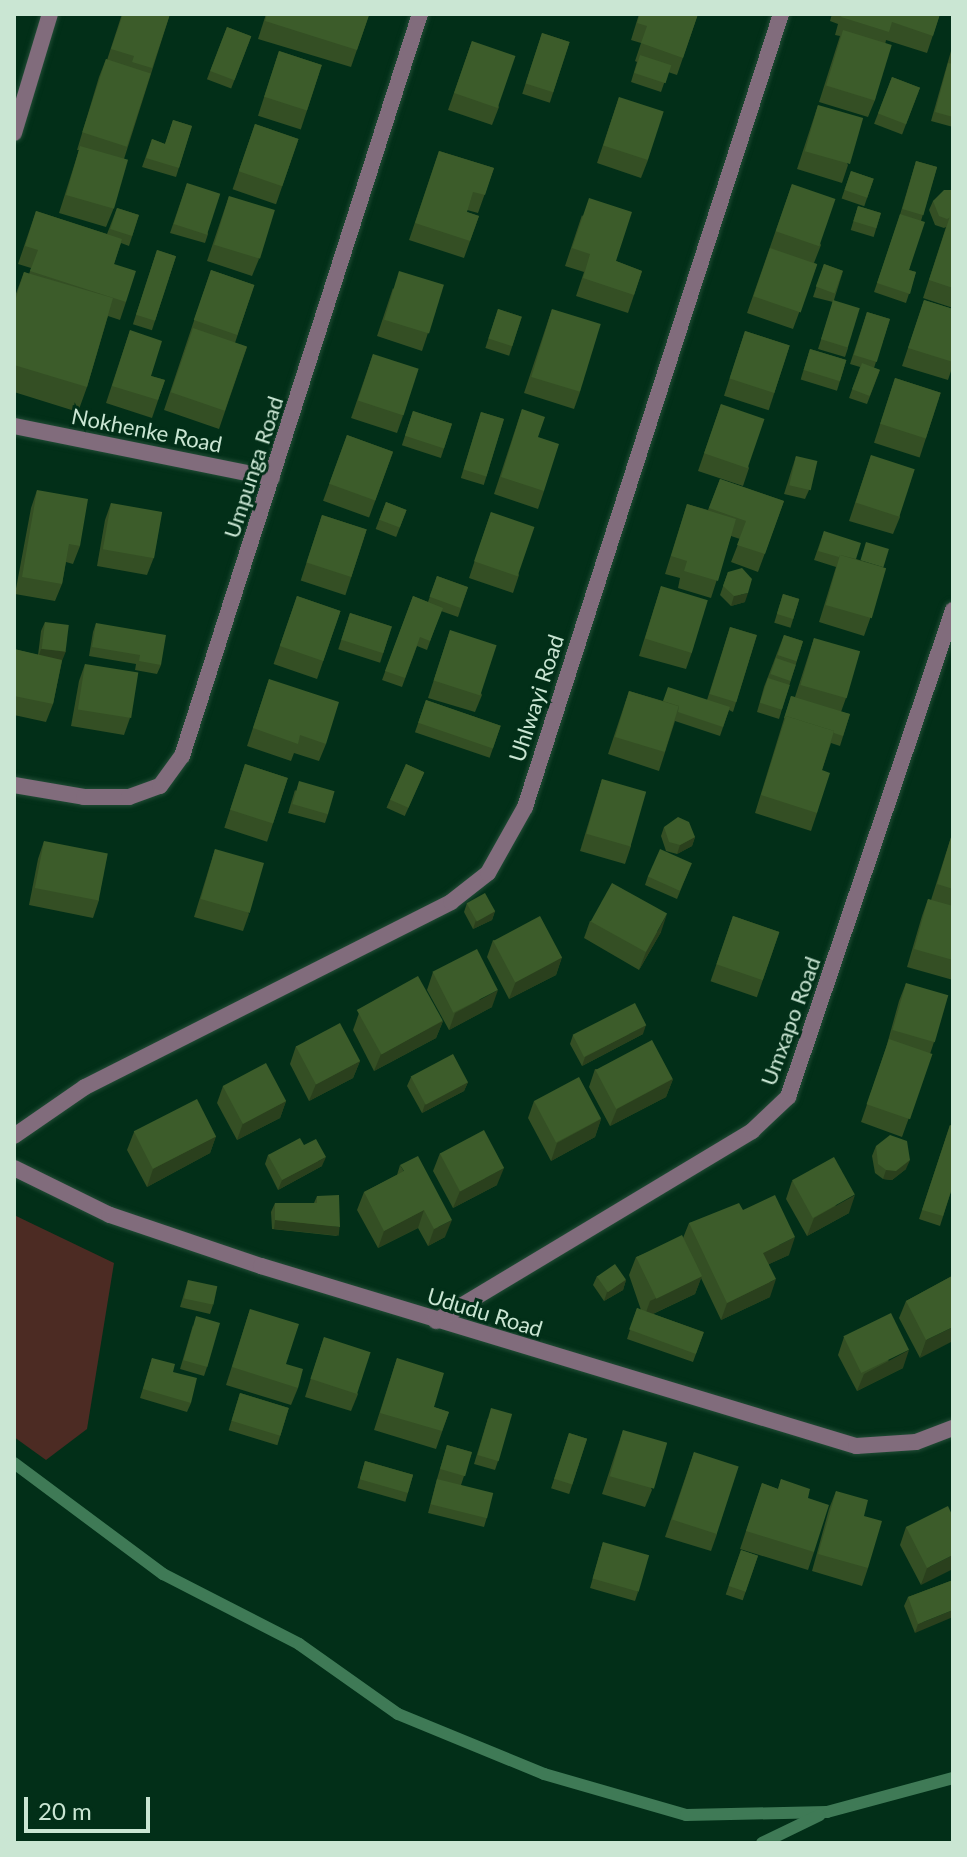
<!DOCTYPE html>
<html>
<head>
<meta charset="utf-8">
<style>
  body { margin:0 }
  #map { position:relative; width:967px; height:1857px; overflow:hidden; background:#022f18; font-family:Lato,sans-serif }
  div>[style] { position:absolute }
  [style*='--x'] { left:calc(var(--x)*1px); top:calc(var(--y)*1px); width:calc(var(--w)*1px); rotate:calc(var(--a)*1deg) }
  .green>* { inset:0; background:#4c2b23 }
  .stream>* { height:12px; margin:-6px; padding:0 6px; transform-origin:6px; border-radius:6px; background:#3f7a56 }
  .roads { filter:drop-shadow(0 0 2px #224c36) drop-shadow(0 0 2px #224c36) }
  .minor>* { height:16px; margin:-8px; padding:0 8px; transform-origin:8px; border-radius:8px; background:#816c7c }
  .wall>* { inset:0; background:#344f24; transform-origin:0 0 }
  .shaded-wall>* { inset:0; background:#2a401d; transform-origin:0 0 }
  .building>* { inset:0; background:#3c5c2a; transform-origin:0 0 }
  span { translate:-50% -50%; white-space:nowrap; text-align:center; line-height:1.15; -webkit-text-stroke:6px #022f18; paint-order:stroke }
  .street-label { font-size:22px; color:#cae6d3 }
  .frame { position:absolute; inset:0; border:16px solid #cae6d3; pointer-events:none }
  .scale { position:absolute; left:24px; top:1797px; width:126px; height:36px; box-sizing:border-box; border:4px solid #cae6d3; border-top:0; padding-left:10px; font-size:24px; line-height:28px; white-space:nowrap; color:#cae6d3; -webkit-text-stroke:6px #022f18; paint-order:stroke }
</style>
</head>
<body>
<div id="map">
  <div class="green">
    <i style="clip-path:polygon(14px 1215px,114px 1263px,87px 1429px,46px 1460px,14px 1437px)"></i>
  </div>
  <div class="stream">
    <i style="--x:14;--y:1463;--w:186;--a:36.7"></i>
    <i style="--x:163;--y:1574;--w:153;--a:27.2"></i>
    <i style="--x:299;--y:1644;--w:121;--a:35.3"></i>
    <i style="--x:398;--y:1714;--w:158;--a:22.3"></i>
    <i style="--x:544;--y:1774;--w:148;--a:16.1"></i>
    <i style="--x:686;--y:1815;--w:141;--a:-1.2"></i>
    <i style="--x:827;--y:1812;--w:131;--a:-15.1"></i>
    <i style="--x:762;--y:1843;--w:64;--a:-25.8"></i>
  </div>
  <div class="roads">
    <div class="minor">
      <i style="--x:14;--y:133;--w:124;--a:-73.2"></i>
      <i style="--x:14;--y:426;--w:263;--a:11.4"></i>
      <i style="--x:14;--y:785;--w:71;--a:9.7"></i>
      <i style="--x:84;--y:797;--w:45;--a:0"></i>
      <i style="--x:129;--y:797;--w:33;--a:-20"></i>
      <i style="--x:160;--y:786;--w:37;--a:-54"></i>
      <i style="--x:182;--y:756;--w:779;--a:-72.22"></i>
      <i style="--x:14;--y:1136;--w:86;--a:-34.6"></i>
      <i style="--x:85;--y:1087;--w:410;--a:-26.8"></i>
      <i style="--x:451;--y:902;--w:47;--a:-38.1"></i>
      <i style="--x:488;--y:873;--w:76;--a:-60.7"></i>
      <i style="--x:525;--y:807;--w:833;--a:-72.11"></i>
      <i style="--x:14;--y:1168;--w:107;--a:26.1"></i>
      <i style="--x:110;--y:1215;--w:159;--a:18.7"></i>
      <i style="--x:261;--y:1266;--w:622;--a:16.83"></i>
      <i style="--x:856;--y:1446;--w:60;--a:-3.8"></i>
      <i style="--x:916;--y:1442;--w:40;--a:-21"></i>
      <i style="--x:436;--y:1321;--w:369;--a:-31"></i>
      <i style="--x:752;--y:1131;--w:50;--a:-43.4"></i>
      <i style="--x:788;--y:1097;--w:514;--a:-71.28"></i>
    </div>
  </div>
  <div class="wall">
    <i style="clip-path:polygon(122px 14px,170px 14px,124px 159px,113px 210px,106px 227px,59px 213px,79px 150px,77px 150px,99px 77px,106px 59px,107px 60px)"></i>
    <i style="clip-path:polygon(266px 14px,367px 14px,369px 15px,351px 67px,258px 39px)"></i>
    <i style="clip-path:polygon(639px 14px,698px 14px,677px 75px,668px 72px,661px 92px,631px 82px,637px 62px,635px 61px,641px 43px,631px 40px)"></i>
    <i style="clip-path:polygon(832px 14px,940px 14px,927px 53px,886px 40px,875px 100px,868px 117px,819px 102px,840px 36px,835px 35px,838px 24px,830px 21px)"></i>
    <i style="left:227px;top:27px;width:26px;height:56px;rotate:21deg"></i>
    <i style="left:542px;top:33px;width:29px;height:64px;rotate:18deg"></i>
    <i style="clip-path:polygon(472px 41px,499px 107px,492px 125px,448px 110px)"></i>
    <i style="clip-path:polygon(953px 44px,953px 127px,931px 121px)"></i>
    <i style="left:279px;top:51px;width:45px;height:68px;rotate:18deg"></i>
    <i style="left:892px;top:77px;width:30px;height:50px;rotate:21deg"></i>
    <i style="clip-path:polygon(619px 97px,648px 160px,641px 178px,597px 163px)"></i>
    <i style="clip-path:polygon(818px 105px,848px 165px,842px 183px,797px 169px)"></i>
    <i style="clip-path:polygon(173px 120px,192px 126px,176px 177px,142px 167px,152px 139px,165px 144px)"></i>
    <i style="left:255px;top:124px;width:46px;height:69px;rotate:19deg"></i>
    <i style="clip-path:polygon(439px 151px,494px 168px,478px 213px,467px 210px,467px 212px,479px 216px,464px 258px,409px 240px)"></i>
    <i style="clip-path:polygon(916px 161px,937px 167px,921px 221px,909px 270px,916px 272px,906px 303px,874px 292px,899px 218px)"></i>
    <i style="left:851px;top:171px;width:24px;height:29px;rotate:19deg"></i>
    <i style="clip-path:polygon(187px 183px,208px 234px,205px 243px,170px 233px)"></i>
    <i style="clip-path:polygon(792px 184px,821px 245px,814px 263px,817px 264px,793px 329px,747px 313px)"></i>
    <i style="clip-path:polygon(953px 190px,953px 308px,923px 298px,946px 227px,944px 228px,935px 225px,929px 210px,933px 201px)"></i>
    <i style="clip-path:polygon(229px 196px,259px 259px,252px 276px,207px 261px)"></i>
    <i style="left:858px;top:206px;width:24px;height:25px;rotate:17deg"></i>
    <i style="clip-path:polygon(117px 208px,139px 215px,129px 246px,121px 243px,114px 264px,126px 302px,120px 320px,108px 316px,87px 387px,78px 412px,14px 392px,14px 299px,24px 272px,29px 274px,31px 268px,18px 264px,36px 211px,107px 234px)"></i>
    <i style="clip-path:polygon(582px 215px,616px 261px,642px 271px,628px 313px,576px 296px,584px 272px,565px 266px)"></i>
    <i style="left:157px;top:250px;width:20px;height:78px;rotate:18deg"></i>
    <i style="clip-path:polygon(824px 264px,843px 271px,834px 300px,848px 348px,845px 357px,818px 349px,833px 302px,813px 297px)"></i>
    <i style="clip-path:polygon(211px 270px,254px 285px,235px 343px,247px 347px,219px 429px,164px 410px)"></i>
    <i style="clip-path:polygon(393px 288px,428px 333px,422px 351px,377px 336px)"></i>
    <i style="clip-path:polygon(924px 300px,953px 309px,953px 365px,948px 380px,902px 366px)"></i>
    <i style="left:498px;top:309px;width:25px;height:41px;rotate:18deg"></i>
    <i style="clip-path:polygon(552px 309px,580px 392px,574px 409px,524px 393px)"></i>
    <i style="clip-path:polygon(867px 312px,890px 319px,874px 368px,880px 370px,867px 404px,849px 398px,860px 367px,850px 364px)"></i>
    <i style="clip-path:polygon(130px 330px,151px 376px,165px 380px,152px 418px,106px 403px)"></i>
    <i style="left:745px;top:331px;width:47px;height:68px;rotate:18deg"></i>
    <i style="left:810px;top:349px;width:38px;height:32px;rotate:17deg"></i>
    <i style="clip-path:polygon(373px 354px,403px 416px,397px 433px,351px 418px)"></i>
    <i style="left:895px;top:378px;width:48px;height:68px;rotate:18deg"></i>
    <i style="clip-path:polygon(721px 404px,749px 468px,743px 486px,698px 471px)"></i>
    <i style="clip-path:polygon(522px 409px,538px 437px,544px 491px,538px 509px,494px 494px)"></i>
    <i style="left:413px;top:411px;width:41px;height:36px;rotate:18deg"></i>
    <i style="left:481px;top:412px;width:24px;height:69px;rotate:17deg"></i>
    <i style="left:347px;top:435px;width:49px;height:70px;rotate:20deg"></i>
    <i style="clip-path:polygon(871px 455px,900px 517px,893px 534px,849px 521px)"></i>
    <i style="clip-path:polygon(796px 456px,809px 490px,805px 499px,784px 494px)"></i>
    <i style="clip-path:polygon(720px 479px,784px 501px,758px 572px,731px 562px,740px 539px,731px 536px,711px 598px,678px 588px,680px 578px,665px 574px,687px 504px,708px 510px)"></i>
    <i style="clip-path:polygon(37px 490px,80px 546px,73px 564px,66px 562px,62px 584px,55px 601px,15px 594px,31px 508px)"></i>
    <i style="left:386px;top:502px;width:22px;height:29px;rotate:21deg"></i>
    <i style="clip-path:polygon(111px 503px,154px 557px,147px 575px,97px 566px,105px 520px)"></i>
    <i style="clip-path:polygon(491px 512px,519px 575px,513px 593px,469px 578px)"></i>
    <i style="left:322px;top:515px;width:47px;height:69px;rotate:18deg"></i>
    <i style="clip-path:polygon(824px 531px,856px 559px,883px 567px,870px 619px,864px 636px,819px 622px,836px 567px,814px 560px)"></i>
    <i style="clip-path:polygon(728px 572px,745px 602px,731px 606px,720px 595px)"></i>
    <i style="clip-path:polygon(437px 576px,468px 587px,458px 617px,441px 611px,427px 650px,417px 646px,402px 687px,382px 680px,413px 596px,428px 602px)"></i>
    <i style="clip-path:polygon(661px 586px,692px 652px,686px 669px,639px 656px)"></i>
    <i style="left:783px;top:594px;width:17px;height:30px;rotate:17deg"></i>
    <i style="left:297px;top:596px;width:46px;height:72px;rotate:19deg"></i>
    <i style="left:350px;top:613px;width:44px;height:38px;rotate:18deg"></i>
    <i style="clip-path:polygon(45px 622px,62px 661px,53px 704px,46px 722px,14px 715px,14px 649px,38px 655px,41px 631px)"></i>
    <i style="clip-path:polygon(96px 623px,161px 665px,157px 674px,135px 670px,136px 664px,89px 656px,93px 632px)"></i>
    <i style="clip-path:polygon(730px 627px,757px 635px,733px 712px,729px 710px,720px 736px,675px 721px,659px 771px,608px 754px,629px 691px,663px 701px,707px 700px)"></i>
    <i style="clip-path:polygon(450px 630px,482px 695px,475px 712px,428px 698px)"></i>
    <i style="clip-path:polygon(784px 635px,803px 641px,779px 719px,757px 712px,764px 687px)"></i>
    <i style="clip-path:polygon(814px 638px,846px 698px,841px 712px,850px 714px,840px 746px,831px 743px,822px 770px,817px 813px,811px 831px,755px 813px,791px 696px,795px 697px)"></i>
    <i style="clip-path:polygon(85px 664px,130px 718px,124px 735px,71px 726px,79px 681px)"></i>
    <i style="clip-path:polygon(269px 679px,326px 744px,319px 761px,294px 753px,291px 761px,247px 746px)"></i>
    <i style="left:426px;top:700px;width:79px;height:34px;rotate:19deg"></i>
    <i style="left:245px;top:764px;width:45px;height:67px;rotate:18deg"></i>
    <i style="left:406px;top:764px;width:20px;height:48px;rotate:24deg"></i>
    <i style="clip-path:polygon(602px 779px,631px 846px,625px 864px,580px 851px)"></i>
    <i style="clip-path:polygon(295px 790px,328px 814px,325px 823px,288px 813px)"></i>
    <i style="clip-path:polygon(664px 827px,695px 837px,692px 846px,677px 854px,666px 851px,661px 836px)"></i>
    <i style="clip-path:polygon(952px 834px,953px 834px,953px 980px,907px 967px,922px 916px,928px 899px,931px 900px)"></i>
    <i style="clip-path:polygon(44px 841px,99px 900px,93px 918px,29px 905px,38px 859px)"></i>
    <i style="clip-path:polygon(215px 849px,249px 914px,243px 931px,194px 917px)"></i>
    <i style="clip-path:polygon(688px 872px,677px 899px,645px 885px,648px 876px)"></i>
    <i style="clip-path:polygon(467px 903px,495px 911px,492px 920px,473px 929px,464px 912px)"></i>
    <i style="left:733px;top:916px;width:49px;height:69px;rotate:19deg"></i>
    <i style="clip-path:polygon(590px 921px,661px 932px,639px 970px,584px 938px)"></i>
    <i style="clip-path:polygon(493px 940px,562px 957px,556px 975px,509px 999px,487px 957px)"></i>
    <i style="clip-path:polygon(433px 972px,492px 1007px,449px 1030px,427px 990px)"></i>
    <i style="clip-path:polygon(906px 983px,934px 1042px,930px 1054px,932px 1054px,902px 1137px,861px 1122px,886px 1048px,899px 1001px)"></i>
    <i style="clip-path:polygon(359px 1013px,443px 1021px,436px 1038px,374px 1071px,353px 1030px)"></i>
    <i style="clip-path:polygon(643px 1034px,582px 1066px,570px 1044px,573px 1035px)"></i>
    <i style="clip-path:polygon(296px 1046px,360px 1061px,353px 1078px,309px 1101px,290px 1064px)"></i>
    <i style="clip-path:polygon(595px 1069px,673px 1079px,666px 1097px,610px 1126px,589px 1087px)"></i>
    <i style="clip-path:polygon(411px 1077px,468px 1082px,464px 1091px,422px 1113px,407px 1086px)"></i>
    <i style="clip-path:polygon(223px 1086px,286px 1101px,280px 1118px,237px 1140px,217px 1103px)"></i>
    <i style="clip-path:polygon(534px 1101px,601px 1119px,595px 1137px,551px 1161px,528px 1118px)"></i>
    <i style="clip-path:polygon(950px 1125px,953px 1185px,940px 1226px,919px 1219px)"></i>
    <i style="clip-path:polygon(134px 1132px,216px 1136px,210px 1153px,147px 1187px,127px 1150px)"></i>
    <i style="clip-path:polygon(304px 1145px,322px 1166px,278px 1190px,265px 1164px,268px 1155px)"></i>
    <i style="clip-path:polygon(876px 1146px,906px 1169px,892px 1180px,883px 1179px,875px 1173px,872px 1156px)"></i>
    <i style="clip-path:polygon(440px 1153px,497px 1185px,453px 1208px,433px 1171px)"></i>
    <i style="clip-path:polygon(400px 1165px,445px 1237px,428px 1246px,418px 1228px,378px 1248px,357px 1210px,364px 1192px,397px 1175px)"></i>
    <i style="clip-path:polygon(792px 1181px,849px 1213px,807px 1236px,786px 1199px)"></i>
    <i style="clip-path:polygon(317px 1196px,337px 1236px,272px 1229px,271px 1212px,275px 1203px,314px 1203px)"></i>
    <i style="clip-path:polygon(743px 1210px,789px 1255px,769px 1264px,770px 1297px,721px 1320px,701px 1278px,695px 1294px,653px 1314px,704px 1332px,693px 1362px,627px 1339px,637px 1308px,641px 1310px,629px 1275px,636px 1257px,683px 1238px,689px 1223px)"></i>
    <i style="clip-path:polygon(597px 1276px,626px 1280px,623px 1290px,604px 1301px,593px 1285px)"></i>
    <i style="clip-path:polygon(952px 1276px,920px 1358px,899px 1318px,906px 1301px)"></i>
    <i style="clip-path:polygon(188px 1280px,213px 1305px,210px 1314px,180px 1307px)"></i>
    <i style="clip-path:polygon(250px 1309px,286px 1364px,298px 1388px,291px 1405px,226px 1385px)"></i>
    <i style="clip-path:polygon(193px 1325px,207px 1367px,204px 1376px,180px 1369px)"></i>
    <i style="clip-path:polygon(324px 1337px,358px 1394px,351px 1411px,305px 1397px)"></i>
    <i style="clip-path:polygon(844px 1337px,903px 1368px,857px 1391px,838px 1355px)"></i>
    <i style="clip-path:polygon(152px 1358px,173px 1372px,191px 1403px,187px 1412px,140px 1398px)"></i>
    <i style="clip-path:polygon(397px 1358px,434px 1407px,449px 1412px,436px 1449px,374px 1430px)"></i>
    <i style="left:240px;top:1393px;width:51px;height:39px;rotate:17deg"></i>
    <i style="clip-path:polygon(488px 1418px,498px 1461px,495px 1470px,474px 1464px)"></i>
    <i style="clip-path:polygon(623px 1430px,652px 1490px,645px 1507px,602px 1494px)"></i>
    <i style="left:569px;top:1433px;width:19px;height:58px;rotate:18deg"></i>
    <i style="clip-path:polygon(447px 1445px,472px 1452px,461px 1485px,487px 1517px,484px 1527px,428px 1513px,437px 1479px,445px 1481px,437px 1479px)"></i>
    <i style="clip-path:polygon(694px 1452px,717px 1534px,711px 1551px,665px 1537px)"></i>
    <i style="left:365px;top:1461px;width:50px;height:28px;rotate:16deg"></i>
    <i style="clip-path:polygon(781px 1479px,808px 1498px,814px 1552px,808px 1570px,740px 1549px,762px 1483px,778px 1489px)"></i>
    <i style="clip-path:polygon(836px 1491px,864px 1516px,868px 1568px,862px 1586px,812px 1571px,829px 1509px)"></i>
    <i style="clip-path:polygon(953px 1517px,921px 1585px,900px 1545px,906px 1527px)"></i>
    <i style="clip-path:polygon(603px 1542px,638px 1592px,635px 1601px,590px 1588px)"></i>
    <i style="left:741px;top:1550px;width:18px;height:47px;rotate:19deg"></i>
    <i style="clip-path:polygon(953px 1580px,915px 1633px,904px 1606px,908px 1597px)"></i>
  </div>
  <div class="shaded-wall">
    <i style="clip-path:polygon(748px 593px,745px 602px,731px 606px,734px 596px)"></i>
    <i style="clip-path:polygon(41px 649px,66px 651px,62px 661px,38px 658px)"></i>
    <i style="clip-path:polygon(695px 837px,692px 846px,677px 854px,680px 845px)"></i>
    <i style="clip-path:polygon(495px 911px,492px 920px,473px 929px,476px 920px)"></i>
    <i style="clip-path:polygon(667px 914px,661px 932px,639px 970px,646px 952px)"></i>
    <i style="clip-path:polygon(562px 957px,556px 975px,509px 999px,516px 981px)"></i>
    <i style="clip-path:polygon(498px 990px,492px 1007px,449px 1030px,455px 1013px)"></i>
    <i style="clip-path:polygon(443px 1021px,436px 1038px,374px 1071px,381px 1054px)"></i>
    <i style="clip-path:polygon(646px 1025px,643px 1034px,582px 1066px,585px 1057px)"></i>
    <i style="clip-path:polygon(360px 1061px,353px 1078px,309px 1101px,316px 1084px)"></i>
    <i style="clip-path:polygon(673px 1079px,666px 1097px,610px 1126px,617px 1109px)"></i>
    <i style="clip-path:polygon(468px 1082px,464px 1091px,422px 1113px,425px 1104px)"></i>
    <i style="clip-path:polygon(286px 1101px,280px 1118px,237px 1140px,243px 1123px)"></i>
    <i style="clip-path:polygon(601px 1119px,595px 1137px,551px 1161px,557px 1143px)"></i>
    <i style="clip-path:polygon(216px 1136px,210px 1153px,147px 1187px,153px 1169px)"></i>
    <i style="clip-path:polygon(326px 1157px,322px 1166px,278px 1190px,282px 1180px)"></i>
    <i style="clip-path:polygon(910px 1160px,906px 1169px,892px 1180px,883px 1179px,886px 1170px)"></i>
    <i style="clip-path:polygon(504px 1168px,497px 1185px,453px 1208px,460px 1191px)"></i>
    <i style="clip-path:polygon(855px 1195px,849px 1213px,807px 1236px,814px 1218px)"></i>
    <i style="clip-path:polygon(424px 1210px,418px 1228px,378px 1248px,384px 1231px)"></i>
    <i style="left:275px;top:1220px;width:65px;height:9px;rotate:6deg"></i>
    <i style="clip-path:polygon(452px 1220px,445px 1237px,428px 1246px,434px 1229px)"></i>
    <i style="clip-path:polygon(795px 1237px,789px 1255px,756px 1270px,763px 1253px)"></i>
    <i style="clip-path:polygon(702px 1276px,695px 1294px,644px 1318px,650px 1301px)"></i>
    <i style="clip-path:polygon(776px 1279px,770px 1297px,721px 1320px,727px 1303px)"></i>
    <i style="clip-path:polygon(626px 1280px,623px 1290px,604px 1301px,607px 1292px)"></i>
    <i style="clip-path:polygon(953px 1327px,953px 1341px,920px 1358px,926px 1340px)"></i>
    <i style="clip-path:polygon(909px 1350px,903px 1368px,857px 1391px,864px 1374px)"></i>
    <i style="clip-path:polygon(953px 1555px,953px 1569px,921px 1585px,927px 1568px)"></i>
    <i style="clip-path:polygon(953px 1610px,953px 1617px,915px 1633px,918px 1624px)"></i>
  </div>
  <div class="building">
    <i style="clip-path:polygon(123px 14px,170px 14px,152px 68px,132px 62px,134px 56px,111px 49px)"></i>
    <i style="clip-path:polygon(267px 14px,367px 14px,369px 15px,357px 50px,265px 21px)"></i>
    <i style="clip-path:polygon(640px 14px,698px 14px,683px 58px,641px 43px,647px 26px,637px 23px)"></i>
    <i style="clip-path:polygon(842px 14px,940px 14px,933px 36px,892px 22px,889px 32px,841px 17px)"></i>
    <i style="left:227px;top:27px;width:26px;height:47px;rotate:21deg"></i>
    <i style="left:843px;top:30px;width:51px;height:58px;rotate:17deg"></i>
    <i style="left:542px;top:33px;width:29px;height:53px;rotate:18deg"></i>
    <i style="left:472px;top:41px;width:46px;height:55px;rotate:19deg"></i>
    <i style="left:279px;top:51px;width:45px;height:48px;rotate:18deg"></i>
    <i style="left:640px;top:55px;width:33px;height:19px;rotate:18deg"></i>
    <i style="left:106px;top:59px;width:47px;height:77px;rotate:18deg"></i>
    <i style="clip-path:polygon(948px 63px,953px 64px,953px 117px,935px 112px)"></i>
    <i style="left:892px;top:77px;width:30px;height:39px;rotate:21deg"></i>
    <i style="left:619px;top:97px;width:47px;height:51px;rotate:18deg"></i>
    <i style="left:818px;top:105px;width:47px;height:48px;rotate:16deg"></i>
    <i style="clip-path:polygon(173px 120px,192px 126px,179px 168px,146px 158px,152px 139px,165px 144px)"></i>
    <i style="left:255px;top:124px;width:46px;height:50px;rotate:19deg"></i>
    <i style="left:80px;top:146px;width:50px;height:51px;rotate:16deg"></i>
    <i style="clip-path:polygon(439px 151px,494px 168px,485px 195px,473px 192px,467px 212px,479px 216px,470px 241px,415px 223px)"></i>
    <i style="left:916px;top:161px;width:22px;height:50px;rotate:16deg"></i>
    <i style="left:851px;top:171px;width:24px;height:20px;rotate:19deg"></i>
    <i style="left:187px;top:183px;width:35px;height:43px;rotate:18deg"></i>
    <i style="left:792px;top:184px;width:46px;height:50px;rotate:19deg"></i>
    <i style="clip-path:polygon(944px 190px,953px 190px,953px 216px,947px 219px,939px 216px,933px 201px)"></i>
    <i style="left:229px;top:196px;width:48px;height:51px;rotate:17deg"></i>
    <i style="clip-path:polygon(589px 198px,632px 212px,616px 261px,642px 271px,634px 295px,583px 278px,590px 254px,572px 248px)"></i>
    <i style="left:858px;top:206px;width:24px;height:16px;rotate:17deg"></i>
    <i style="left:117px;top:208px;width:23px;height:22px;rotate:18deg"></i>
    <i style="clip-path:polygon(36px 211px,122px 239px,114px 264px,136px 271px,126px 302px,30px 271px,38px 250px,25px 246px)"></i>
    <i style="clip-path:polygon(900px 214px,925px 222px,909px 270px,916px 272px,910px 294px,877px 283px)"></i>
    <i style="clip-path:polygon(950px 216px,953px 217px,953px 288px,929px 280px)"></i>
    <i style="left:770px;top:248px;width:50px;height:51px;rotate:19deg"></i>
    <i style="left:157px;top:250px;width:20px;height:68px;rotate:18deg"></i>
    <i style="left:824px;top:264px;width:20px;height:24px;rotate:20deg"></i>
    <i style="left:211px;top:270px;width:46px;height:53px;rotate:19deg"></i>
    <i style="left:399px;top:271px;width:47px;height:51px;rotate:17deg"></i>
    <i style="clip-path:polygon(24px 272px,113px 298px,87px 387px,14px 365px,14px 304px)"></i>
    <i style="left:833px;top:300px;width:28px;height:41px;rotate:17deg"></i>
    <i style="clip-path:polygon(924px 300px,953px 309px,953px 362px,908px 348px)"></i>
    <i style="left:498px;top:309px;width:25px;height:31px;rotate:18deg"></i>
    <i style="left:552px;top:309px;width:51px;height:71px;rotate:17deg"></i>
    <i style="left:867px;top:312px;width:24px;height:45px;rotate:17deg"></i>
    <i style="left:193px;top:328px;width:57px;height:68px;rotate:19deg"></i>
    <i style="clip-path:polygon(130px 330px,162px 341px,151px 376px,165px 380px,158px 400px,112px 386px)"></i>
    <i style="left:745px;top:331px;width:47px;height:50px;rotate:18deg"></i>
    <i style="left:810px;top:349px;width:38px;height:22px;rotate:17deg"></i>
    <i style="left:373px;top:354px;width:48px;height:49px;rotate:18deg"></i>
    <i style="left:862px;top:363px;width:19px;height:28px;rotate:21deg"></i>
    <i style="left:895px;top:378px;width:48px;height:48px;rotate:18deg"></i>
    <i style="left:721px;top:404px;width:46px;height:52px;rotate:19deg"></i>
    <i style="clip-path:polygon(522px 409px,545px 417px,538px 437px,559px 444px,544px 491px,501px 477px)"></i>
    <i style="left:413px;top:411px;width:41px;height:26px;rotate:18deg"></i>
    <i style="left:481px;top:412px;width:24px;height:60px;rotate:17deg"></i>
    <i style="left:347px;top:435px;width:49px;height:52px;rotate:20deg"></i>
    <i style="left:871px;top:455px;width:46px;height:50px;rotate:18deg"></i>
    <i style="left:796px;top:456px;width:22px;height:30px;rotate:13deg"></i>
    <i style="clip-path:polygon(720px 479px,784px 501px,765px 554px,737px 545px,746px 521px,709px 508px)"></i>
    <i style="clip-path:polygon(37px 490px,88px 499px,80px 546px,69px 544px,62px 584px,22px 577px)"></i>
    <i style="left:386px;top:502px;width:22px;height:19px;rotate:21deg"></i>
    <i style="left:111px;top:503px;width:52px;height:47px;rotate:10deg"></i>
    <i style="clip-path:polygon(687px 504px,736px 519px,718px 581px,684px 571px,687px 561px,671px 556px)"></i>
    <i style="left:491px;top:512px;width:46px;height:52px;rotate:19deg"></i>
    <i style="left:322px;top:515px;width:47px;height:50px;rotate:18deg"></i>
    <i style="clip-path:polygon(824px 531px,861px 543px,856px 559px,840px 555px,839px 557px,818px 551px)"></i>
    <i style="left:866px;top:542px;width:24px;height:19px;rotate:17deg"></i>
    <i style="left:840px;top:555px;width:48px;height:52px;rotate:16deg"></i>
    <i style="clip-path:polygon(742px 568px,752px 579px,748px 593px,734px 596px,723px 586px,728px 572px)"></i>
    <i style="left:437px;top:576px;width:33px;height:22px;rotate:20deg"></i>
    <i style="left:661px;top:586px;width:49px;height:55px;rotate:17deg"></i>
    <i style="left:783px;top:594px;width:17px;height:21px;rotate:17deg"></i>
    <i style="left:297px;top:596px;width:46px;height:53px;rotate:19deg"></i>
    <i style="clip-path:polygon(413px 596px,443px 608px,430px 641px,420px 637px,405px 678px,385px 671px)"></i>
    <i style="left:350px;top:613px;width:44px;height:28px;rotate:18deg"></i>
    <i style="left:45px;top:622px;width:24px;height:27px;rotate:7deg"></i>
    <i style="clip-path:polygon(96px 623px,166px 635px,161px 665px,139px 661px,140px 655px,92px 647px)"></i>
    <i style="left:730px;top:627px;width:28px;height:70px;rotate:17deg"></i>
    <i style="left:450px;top:630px;width:49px;height:53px;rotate:18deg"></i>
    <i style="left:784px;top:635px;width:20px;height:21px;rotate:18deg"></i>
    <i style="left:814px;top:638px;width:48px;height:49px;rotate:16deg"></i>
    <i style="clip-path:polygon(14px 649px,62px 660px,53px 704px,14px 696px)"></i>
    <i style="left:776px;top:658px;width:21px;height:17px;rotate:19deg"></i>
    <i style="left:85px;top:664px;width:54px;height:46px;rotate:9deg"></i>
    <i style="left:768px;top:678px;width:23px;height:26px;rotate:18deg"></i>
    <i style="clip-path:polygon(269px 679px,339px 702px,326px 744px,300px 735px,298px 744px,253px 728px)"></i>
    <i style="clip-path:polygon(668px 687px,730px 707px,723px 727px,678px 712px,679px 706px,663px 701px)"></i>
    <i style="left:629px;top:691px;width:52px;height:48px;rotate:17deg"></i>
    <i style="clip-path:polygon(791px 696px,850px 714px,843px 736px,834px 733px,834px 731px,786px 716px,785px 718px,784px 718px)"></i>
    <i style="left:426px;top:700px;width:79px;height:24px;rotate:19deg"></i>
    <i style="clip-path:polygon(786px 716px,834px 731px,822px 770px,830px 773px,817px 813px,761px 795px)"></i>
    <i style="left:245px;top:764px;width:45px;height:48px;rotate:18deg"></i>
    <i style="left:406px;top:764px;width:20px;height:39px;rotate:24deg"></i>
    <i style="left:602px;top:779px;width:46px;height:57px;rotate:16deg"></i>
    <i style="left:299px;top:781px;width:37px;height:24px;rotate:16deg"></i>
    <i style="clip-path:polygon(678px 817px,689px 822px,695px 837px,680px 845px,669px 842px,664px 827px)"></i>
    <i style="clip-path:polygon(952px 834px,953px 834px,953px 889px,937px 884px)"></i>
    <i style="left:44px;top:841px;width:65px;height:48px;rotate:11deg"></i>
    <i style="left:215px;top:849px;width:51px;height:52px;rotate:16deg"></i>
    <i style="left:660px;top:849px;width:35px;height:30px;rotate:24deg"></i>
    <i style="left:612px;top:883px;width:63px;height:44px;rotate:29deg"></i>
    <i style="left:485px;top:893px;width:21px;height:21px;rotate:61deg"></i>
    <i style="clip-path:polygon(928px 899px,953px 906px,953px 960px,914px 949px)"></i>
    <i style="left:540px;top:916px;width:47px;height:53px;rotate:62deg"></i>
    <i style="left:733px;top:916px;width:49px;height:51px;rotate:19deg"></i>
    <i style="left:477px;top:949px;width:46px;height:50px;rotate:63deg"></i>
    <i style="left:418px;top:976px;width:51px;height:70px;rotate:61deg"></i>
    <i style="left:906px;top:983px;width:44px;height:49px;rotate:16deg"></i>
    <i style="left:635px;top:1003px;width:25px;height:70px;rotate:63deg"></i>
    <i style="left:340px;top:1023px;width:43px;height:50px;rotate:62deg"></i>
    <i style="left:889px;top:1039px;width:46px;height:69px;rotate:19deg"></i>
    <i style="left:652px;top:1040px;width:44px;height:64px;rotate:62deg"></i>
    <i style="left:453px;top:1054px;width:32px;height:48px;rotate:62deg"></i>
    <i style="left:266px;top:1063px;width:43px;height:49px;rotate:62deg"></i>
    <i style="left:579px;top:1077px;width:47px;height:51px;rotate:62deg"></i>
    <i style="left:197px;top:1099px;width:42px;height:71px;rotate:63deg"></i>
    <i style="clip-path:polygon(950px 1125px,953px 1126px,953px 1185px,943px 1216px,922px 1210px)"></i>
    <i style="left:484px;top:1130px;width:43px;height:50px;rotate:62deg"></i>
    <i style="clip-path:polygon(890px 1135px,907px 1141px,910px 1160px,896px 1171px,886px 1170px,878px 1164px,876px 1146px)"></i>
    <i style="clip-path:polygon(300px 1138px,304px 1145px,316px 1139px,326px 1157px,282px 1180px,268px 1155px)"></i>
    <i style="clip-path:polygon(418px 1156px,452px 1220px,434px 1229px,424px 1210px,384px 1231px,364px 1192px,404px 1171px,400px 1165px)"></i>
    <i style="left:834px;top:1157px;width:43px;height:48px;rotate:61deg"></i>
    <i style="clip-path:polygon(339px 1195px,340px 1227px,275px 1220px,275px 1203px,317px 1203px,317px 1196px)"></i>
    <i style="clip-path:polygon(775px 1195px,795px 1237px,763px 1253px,776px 1279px,727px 1303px,689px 1223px,739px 1203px,743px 1210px)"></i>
    <i style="left:682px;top:1235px;width:46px;height:51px;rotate:64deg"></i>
    <i style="left:615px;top:1264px;width:19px;height:22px;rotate:55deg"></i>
    <i style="clip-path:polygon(952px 1276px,953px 1327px,926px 1340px,906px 1301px)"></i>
    <i style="left:188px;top:1280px;width:30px;height:19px;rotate:12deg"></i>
    <i style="left:637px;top:1308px;width:71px;height:23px;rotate:20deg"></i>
    <i style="clip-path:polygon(250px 1309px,299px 1324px,286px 1364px,303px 1369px,298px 1388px,232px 1367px)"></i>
    <i style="left:891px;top:1313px;width:41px;height:53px;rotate:64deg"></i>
    <i style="left:196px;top:1316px;width:25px;height:46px;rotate:16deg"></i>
    <i style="left:324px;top:1337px;width:49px;height:44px;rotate:18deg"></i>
    <i style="clip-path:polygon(152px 1358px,175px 1364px,173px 1372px,197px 1378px,191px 1403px,143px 1389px)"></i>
    <i style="clip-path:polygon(397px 1358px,444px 1373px,434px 1407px,449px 1412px,442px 1431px,380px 1413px)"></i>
    <i style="left:240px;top:1393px;width:51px;height:29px;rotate:17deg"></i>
    <i style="left:491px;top:1408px;width:22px;height:49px;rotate:16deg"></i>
    <i style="left:623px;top:1430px;width:46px;height:48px;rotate:16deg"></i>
    <i style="left:569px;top:1433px;width:19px;height:48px;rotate:18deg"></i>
    <i style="left:447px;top:1445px;width:26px;height:25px;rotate:16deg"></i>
    <i style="left:694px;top:1452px;width:47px;height:71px;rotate:18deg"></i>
    <i style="left:365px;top:1461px;width:50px;height:19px;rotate:16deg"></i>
    <i style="left:437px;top:1479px;width:58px;height:26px;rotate:14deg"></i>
    <i style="clip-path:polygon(781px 1479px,810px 1489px,808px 1498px,829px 1505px,814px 1552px,746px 1531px,762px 1483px,778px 1489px)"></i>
    <i style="clip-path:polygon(836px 1491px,868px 1500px,864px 1516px,882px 1521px,868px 1568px,818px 1554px)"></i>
    <i style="clip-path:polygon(948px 1506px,953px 1517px,953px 1555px,927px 1568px,906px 1527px)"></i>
    <i style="left:603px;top:1542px;width:48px;height:38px;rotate:16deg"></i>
    <i style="left:741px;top:1550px;width:18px;height:38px;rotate:19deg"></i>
    <i style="clip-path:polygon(953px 1580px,953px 1610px,918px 1624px,908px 1597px)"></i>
  </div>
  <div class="street-label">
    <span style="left:147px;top:430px;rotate:11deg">Nokhenke Road</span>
    <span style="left:253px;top:467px;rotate:-72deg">Umpunga Road</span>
    <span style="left:536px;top:698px;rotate:-72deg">Uhlwayi Road</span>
    <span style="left:790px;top:1021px;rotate:-70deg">Umxapo Road</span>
    <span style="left:485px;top:1312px;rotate:17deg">Ududu Road</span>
  </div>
  <div class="frame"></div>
  <div class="scale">20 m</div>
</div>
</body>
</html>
